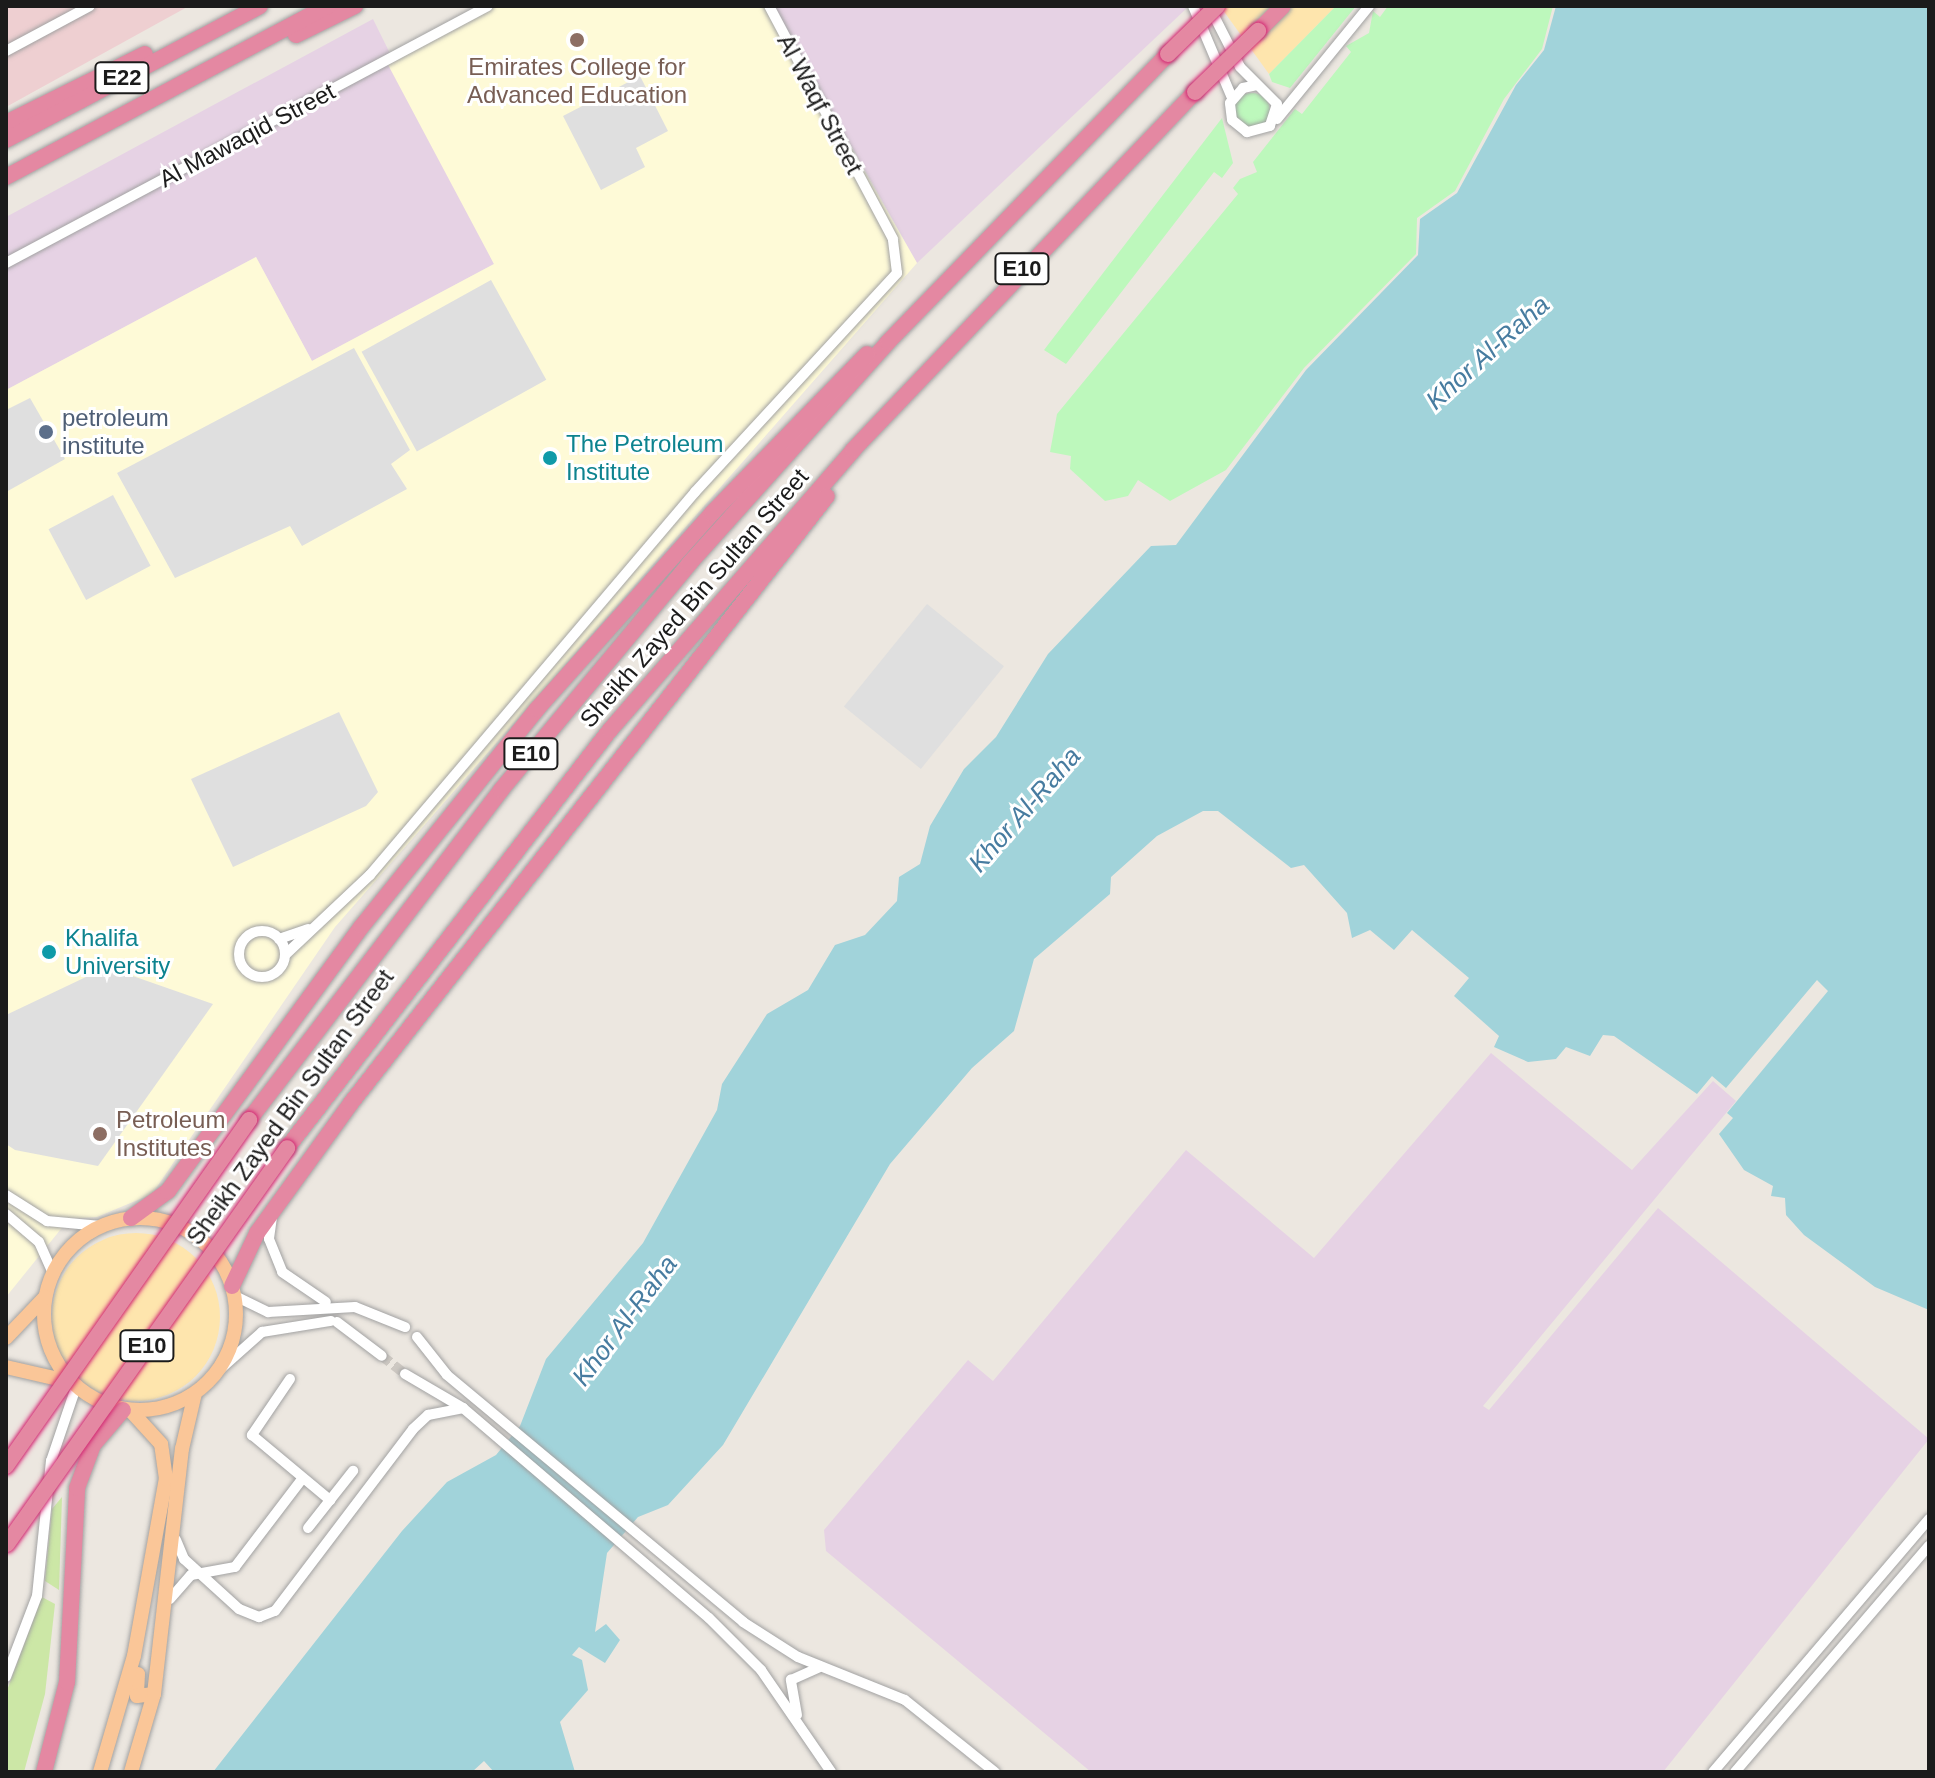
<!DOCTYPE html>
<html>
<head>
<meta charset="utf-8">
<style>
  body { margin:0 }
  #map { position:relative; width:1935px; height:1778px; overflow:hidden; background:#ece7e0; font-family:Helvetica,sans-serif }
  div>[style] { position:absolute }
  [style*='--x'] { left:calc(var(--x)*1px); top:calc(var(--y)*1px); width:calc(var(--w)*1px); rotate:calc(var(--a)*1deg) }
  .commercial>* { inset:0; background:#eecfd1 }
  .industrial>* { inset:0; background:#e6d2e4 }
  .education>* { inset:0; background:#fefad7 }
  .grass>* { inset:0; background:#cce7a6 }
  .sand>* { inset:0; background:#fee5ad }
  .round { border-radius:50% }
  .park>* { inset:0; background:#bdf8bc }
  .parking>* { inset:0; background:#dfdfdf; transform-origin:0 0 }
  .water>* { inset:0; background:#a1d3da }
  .minor-tunnel>* { height:10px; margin-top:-5px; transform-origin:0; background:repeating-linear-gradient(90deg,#cdc8c2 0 10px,transparent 0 15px) }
  .roads { filter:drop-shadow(0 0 2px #a2a2a2) drop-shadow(0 0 2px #a2a2a2) }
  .minor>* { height:10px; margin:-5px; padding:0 5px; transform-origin:5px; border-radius:5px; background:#fff }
  .minor>.ring { margin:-5px; padding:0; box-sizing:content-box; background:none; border:10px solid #fff; border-radius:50% }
  .major>* { height:14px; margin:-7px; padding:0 7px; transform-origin:7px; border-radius:7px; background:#fac698 }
  .major>.ring { margin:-7px; padding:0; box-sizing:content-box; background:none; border:14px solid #fac698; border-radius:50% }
  .highway>* { height:16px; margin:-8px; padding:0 8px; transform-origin:8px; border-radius:8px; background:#e488a2 }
  .bridges { filter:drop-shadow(0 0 2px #d22672) drop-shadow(0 0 2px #d22672) }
  .highway-bridge>* { height:16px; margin:-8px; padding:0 8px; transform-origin:8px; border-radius:8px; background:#e488a2 }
  .dots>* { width:22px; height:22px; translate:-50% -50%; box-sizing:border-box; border:4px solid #fff; border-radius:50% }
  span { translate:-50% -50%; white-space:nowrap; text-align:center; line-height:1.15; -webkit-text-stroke:6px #fff; paint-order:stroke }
  .shield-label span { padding:2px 6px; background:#fff; border:2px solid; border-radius:6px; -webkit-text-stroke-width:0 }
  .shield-label { font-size:22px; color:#1b1b1b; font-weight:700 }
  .education-label { font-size:24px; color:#785e54 }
  .left { translate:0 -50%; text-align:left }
  .street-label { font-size:24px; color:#1b1b1b }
  .service-label { font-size:24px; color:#4e5e75 }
  .culture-label { font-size:24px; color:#0d838f }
  .water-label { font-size:26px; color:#477ca0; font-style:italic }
  .frame { position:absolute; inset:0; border:8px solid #1b1b1b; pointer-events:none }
</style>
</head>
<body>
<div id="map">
  <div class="commercial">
    <i style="clip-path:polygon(6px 6px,189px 6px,6px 107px)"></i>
  </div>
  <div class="industrial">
    <i style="clip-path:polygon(773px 6px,1186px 6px,1187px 8px,917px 263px)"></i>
    <i style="clip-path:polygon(373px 19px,494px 264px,312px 361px,256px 257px,6px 390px,6px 217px)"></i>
    <i style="clip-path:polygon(1491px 1053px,1632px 1170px,1713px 1081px,1736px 1101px,1483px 1406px,1489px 1410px,1658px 1208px,1929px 1439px,1663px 1772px,1091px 1772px,826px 1551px,824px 1530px,968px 1360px,993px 1381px,1186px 1150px,1314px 1258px)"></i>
  </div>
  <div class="education">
    <i style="clip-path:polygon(488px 6px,769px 6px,917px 263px,335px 927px,152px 1194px,97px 1217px,69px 1219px,6px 1297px,6px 390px,256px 257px,312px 361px,494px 264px,386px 61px)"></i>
  </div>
  <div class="grass">
    <i style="clip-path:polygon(62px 1497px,59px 1590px,45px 1581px,52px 1509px)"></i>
    <i style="clip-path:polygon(42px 1597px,55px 1604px,45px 1694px,24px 1772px,6px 1772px,6px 1693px)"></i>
  </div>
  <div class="sand">
    <i style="clip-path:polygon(1220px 6px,1336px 6px,1269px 74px)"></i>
    <i class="round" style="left:52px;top:1233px;width:168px;height:168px"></i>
  </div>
  <div class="park">
    <i style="clip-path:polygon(1336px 6px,1356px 6px,1290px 88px,1272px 82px,1269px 74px)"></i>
    <i style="clip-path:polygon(1388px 6px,1553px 6px,1542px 49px,1504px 99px,1455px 191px,1417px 218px,1416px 254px,1304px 368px,1226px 470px,1170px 501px,1138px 480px,1128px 496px,1105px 501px,1070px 469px,1071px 456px,1050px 452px,1057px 414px,1238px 194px,1233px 188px,1240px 179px,1257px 172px,1253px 162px,1295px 109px,1302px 114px,1351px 52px,1346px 46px,1369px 33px,1373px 11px,1380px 17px)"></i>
    <i class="round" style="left:1234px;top:93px;width:36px;height:36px"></i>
    <i style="clip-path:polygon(1222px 118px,1233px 163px,1222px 178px,1214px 172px,1066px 364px,1044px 350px)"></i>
  </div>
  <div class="parking">
    <i style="clip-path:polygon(640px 76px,668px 131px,636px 148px,645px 167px,601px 190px,563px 116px)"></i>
    <i style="left:491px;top:280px;width:114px;height:148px;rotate:61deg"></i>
    <i style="clip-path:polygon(354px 348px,410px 450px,391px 464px,407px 489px,302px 546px,290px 526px,175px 578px,117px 473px)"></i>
    <i style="clip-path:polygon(30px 398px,65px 459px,6px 492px,6px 410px)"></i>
    <i style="left:113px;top:495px;width:80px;height:73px;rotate:62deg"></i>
    <i style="left:927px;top:604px;width:99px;height:132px;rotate:39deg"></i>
    <i style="clip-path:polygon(339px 712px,378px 792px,366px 806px,233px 867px,191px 779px)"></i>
    <i style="clip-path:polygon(107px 967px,213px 1004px,98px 1166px,15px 1150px,6px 1144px,6px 1015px)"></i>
  </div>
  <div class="water">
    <i style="clip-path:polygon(1556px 6px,1929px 6px,1929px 1310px,1875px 1287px,1804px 1235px,1786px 1215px,1785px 1198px,1771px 1196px,1773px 1186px,1744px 1170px,1719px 1134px,1733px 1118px,1727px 1113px,1828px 991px,1817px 980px,1726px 1088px,1712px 1076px,1697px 1094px,1614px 1036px,1603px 1035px,1590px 1056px,1566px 1047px,1556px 1059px,1528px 1062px,1494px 1047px,1499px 1036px,1454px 996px,1469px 978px,1412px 930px,1394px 950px,1370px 930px,1352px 938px,1347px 913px,1304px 865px,1291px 868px,1218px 811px,1203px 811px,1157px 836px,1111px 877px,1110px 894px,1034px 959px,1014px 1031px,972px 1068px,890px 1164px,723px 1445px,668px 1505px,638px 1517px,607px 1553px,595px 1632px,606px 1624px,620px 1640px,605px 1663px,579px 1647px,572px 1655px,582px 1660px,588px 1690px,560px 1722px,575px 1772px,494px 1772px,484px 1761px,472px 1772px,213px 1772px,402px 1531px,447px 1482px,496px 1455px,520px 1426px,546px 1359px,643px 1243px,717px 1110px,722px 1084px,767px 1014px,808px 990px,835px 945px,865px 935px,897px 901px,899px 877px,920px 864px,930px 826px,964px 769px,996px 737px,1048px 654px,1151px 546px,1176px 545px,1306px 370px,1418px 255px,1420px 219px,1457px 193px,1516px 85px,1544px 50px)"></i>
  </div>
  <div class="minor-tunnel">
    <i style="--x:382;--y:1356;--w:29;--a:38"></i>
  </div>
  <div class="roads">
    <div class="minor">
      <i style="--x:1193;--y:6;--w:100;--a:67"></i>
      <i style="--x:1210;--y:8;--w:66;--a:63"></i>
      <i style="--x:1240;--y:67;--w:52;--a:45"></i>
      <i style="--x:1277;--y:104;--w:23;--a:108"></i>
      <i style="--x:1270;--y:126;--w:24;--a:165"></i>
      <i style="--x:1247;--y:132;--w:19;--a:-141"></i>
      <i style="--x:1232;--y:120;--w:17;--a:-97"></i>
      <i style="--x:1230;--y:103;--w:20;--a:-49"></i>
      <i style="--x:1243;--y:88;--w:14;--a:-12"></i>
      <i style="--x:6;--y:51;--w:95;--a:-28.2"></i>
      <i style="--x:1277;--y:119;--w:146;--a:-50.8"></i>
      <i style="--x:6;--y:263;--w:546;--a:-28.07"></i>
      <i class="ring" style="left:239px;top:931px;width:36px;height:36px"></i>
      <i style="--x:279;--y:939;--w:31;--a:-19"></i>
      <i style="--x:285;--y:955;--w:117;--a:-43.3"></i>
      <i style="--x:370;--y:875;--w:502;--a:-49.68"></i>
      <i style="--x:695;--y:492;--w:298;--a:-47.3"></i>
      <i style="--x:897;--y:273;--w:34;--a:-97"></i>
      <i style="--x:893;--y:239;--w:264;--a:-118"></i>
      <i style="--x:6;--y:1195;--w:49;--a:32.4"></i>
      <i style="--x:47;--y:1221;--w:54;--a:5.3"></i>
      <i style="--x:6;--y:1214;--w:43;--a:40.3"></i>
      <i style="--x:39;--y:1242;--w:34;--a:66"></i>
      <i style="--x:272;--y:1217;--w:22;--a:98"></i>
      <i style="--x:269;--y:1239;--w:35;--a:68"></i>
      <i style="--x:282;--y:1272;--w:53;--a:34.3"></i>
      <i style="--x:235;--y:1296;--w:37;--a:26"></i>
      <i style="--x:268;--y:1312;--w:87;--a:-3.3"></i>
      <i style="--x:355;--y:1307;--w:54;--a:21.8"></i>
      <i style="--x:337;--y:1322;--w:56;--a:37.1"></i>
      <i style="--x:417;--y:1337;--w:48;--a:51.7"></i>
      <i style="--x:447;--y:1375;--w:386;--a:39.8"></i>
      <i style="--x:743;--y:1622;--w:65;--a:32.5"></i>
      <i style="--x:798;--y:1657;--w:115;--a:21.9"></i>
      <i style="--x:905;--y:1700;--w:115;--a:38.7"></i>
      <i style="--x:216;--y:1373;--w:62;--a:-41.7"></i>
      <i style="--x:262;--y:1332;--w:70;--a:-9.1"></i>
      <i style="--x:405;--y:1374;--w:67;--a:30.4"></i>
      <i style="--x:463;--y:1408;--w:323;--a:40.5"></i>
      <i style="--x:709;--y:1618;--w:74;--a:45"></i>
      <i style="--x:761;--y:1670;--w:124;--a:55.5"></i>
      <i style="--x:290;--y:1379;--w:68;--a:124.2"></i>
      <i style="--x:252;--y:1435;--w:102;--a:39.8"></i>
      <i style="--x:308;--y:1528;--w:73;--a:-51.7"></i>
      <i style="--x:176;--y:1540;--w:21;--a:67"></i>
      <i style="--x:184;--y:1559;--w:74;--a:42.3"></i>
      <i style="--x:239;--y:1609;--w:22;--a:22"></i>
      <i style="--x:259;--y:1617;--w:17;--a:-21"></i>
      <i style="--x:275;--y:1611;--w:228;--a:-52.8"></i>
      <i style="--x:413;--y:1429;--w:21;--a:-43"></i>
      <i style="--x:428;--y:1415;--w:36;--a:-11"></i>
      <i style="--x:170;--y:1599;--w:32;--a:-49"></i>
      <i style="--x:191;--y:1575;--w:45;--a:-10.3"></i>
      <i style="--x:235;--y:1567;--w:111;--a:-52.7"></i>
      <i style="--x:6;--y:1677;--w:87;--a:-69.1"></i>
      <i style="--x:37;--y:1596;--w:136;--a:-84.1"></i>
      <i style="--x:51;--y:1461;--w:78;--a:-71.3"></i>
      <i style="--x:797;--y:1715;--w:36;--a:-100"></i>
      <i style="--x:791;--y:1680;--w:30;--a:-24"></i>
      <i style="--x:1713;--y:1772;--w:333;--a:-49.5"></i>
      <i style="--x:1735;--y:1772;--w:298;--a:-49.4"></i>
    </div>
    <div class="major">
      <i class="ring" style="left:44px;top:1218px;width:178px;height:178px"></i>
      <i style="--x:6;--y:1338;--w:57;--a:-46.4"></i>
      <i style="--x:6;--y:1367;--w:63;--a:12.9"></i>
      <i style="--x:138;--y:1674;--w:22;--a:93"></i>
      <i style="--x:137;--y:1696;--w:17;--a:-7"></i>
      <i style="--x:100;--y:1772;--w:121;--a:-73.7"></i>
      <i style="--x:134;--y:1656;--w:180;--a:-79.8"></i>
      <i style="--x:166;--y:1479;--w:35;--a:-98"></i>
      <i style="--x:161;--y:1444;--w:45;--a:-132.3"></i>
      <i style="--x:131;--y:1772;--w:81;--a:-73.6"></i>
      <i style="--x:154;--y:1694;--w:247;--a:-83.5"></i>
      <i style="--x:182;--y:1449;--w:57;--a:-76.9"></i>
    </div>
    <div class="highway">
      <i style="--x:1258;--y:31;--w:35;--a:-45"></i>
      <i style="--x:296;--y:35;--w:66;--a:-26.2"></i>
      <i style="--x:6;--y:123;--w:155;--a:-26.4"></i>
      <i style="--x:6;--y:140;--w:287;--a:-27.8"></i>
      <i style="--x:6;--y:177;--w:365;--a:-28"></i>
      <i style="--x:249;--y:1120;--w:415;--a:-52.6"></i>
      <i style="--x:501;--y:790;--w:294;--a:-50.2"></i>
      <i style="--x:689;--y:564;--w:298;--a:-48.1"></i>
      <i style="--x:888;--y:342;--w:402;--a:-45.8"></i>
      <i style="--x:287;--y:1148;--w:528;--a:-52.31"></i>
      <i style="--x:610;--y:730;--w:371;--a:-49"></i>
      <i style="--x:853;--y:450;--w:495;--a:-46.3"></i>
      <i style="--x:131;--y:1218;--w:46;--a:-36.1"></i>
      <i style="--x:168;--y:1191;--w:328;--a:-53.8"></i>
      <i style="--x:362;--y:926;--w:279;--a:-51.1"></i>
      <i style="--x:537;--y:709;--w:263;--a:-48.2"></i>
      <i style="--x:712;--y:513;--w:222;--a:-45.7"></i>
      <i style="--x:232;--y:1286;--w:59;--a:-64.7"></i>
      <i style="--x:257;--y:1233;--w:160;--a:-54.1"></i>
      <i style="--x:351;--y:1103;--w:771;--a:-51.9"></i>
      <i style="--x:44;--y:1772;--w:93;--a:-75.7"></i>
      <i style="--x:67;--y:1682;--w:194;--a:-87"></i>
      <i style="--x:77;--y:1488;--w:46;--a:-69.6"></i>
      <i style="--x:93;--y:1445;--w:46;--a:-49.4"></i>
    </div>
  </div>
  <div class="bridges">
    <div class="highway-bridge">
      <i style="--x:1168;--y:54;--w:69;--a:-44.4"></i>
      <i style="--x:1195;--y:92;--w:88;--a:-44.1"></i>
      <i style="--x:6;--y:1466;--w:423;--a:-54.9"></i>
      <i style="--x:7;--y:1544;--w:485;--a:-54.7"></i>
    </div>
  </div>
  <div class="dots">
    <i style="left:577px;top:40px;background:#8d6e63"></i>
    <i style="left:46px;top:432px;background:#5c6f8a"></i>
    <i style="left:550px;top:458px;background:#0f9aa8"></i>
    <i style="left:49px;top:952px;background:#0f9aa8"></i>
    <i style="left:100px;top:1134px;background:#8d6e63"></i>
  </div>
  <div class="shield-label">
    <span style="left:122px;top:78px">E22</span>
    <span style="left:1022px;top:269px">E10</span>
    <span style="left:531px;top:754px">E10</span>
    <span style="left:147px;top:1346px">E10</span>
  </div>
  <div class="education-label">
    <span style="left:577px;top:81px">Emirates College for<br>Advanced Education</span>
    <span class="left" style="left:116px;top:1134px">Petroleum<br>Institutes</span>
  </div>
  <div class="street-label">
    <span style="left:820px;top:104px;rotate:62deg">Al Waqf Street</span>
    <span style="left:247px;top:135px;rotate:-28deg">Al Mawaqid Street</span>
    <span style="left:694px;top:598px;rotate:-49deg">Sheikh Zayed Bin Sultan Street</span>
    <span style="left:290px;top:1107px;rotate:-54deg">Sheikh Zayed Bin Sultan Street</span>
  </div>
  <div class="service-label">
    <span class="left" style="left:62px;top:432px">petroleum<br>institute</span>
  </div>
  <div class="culture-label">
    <span class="left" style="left:566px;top:458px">The Petroleum<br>Institute</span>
    <span class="left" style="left:65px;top:952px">Khalifa<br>University</span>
  </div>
  <div class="water-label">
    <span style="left:1488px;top:353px;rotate:-42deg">Khor Al-Raha</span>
    <span style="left:1025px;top:810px;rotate:-49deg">Khor Al-Raha</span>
    <span style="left:625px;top:1321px;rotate:-53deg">Khor Al-Raha</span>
  </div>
  <div class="frame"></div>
</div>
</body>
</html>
